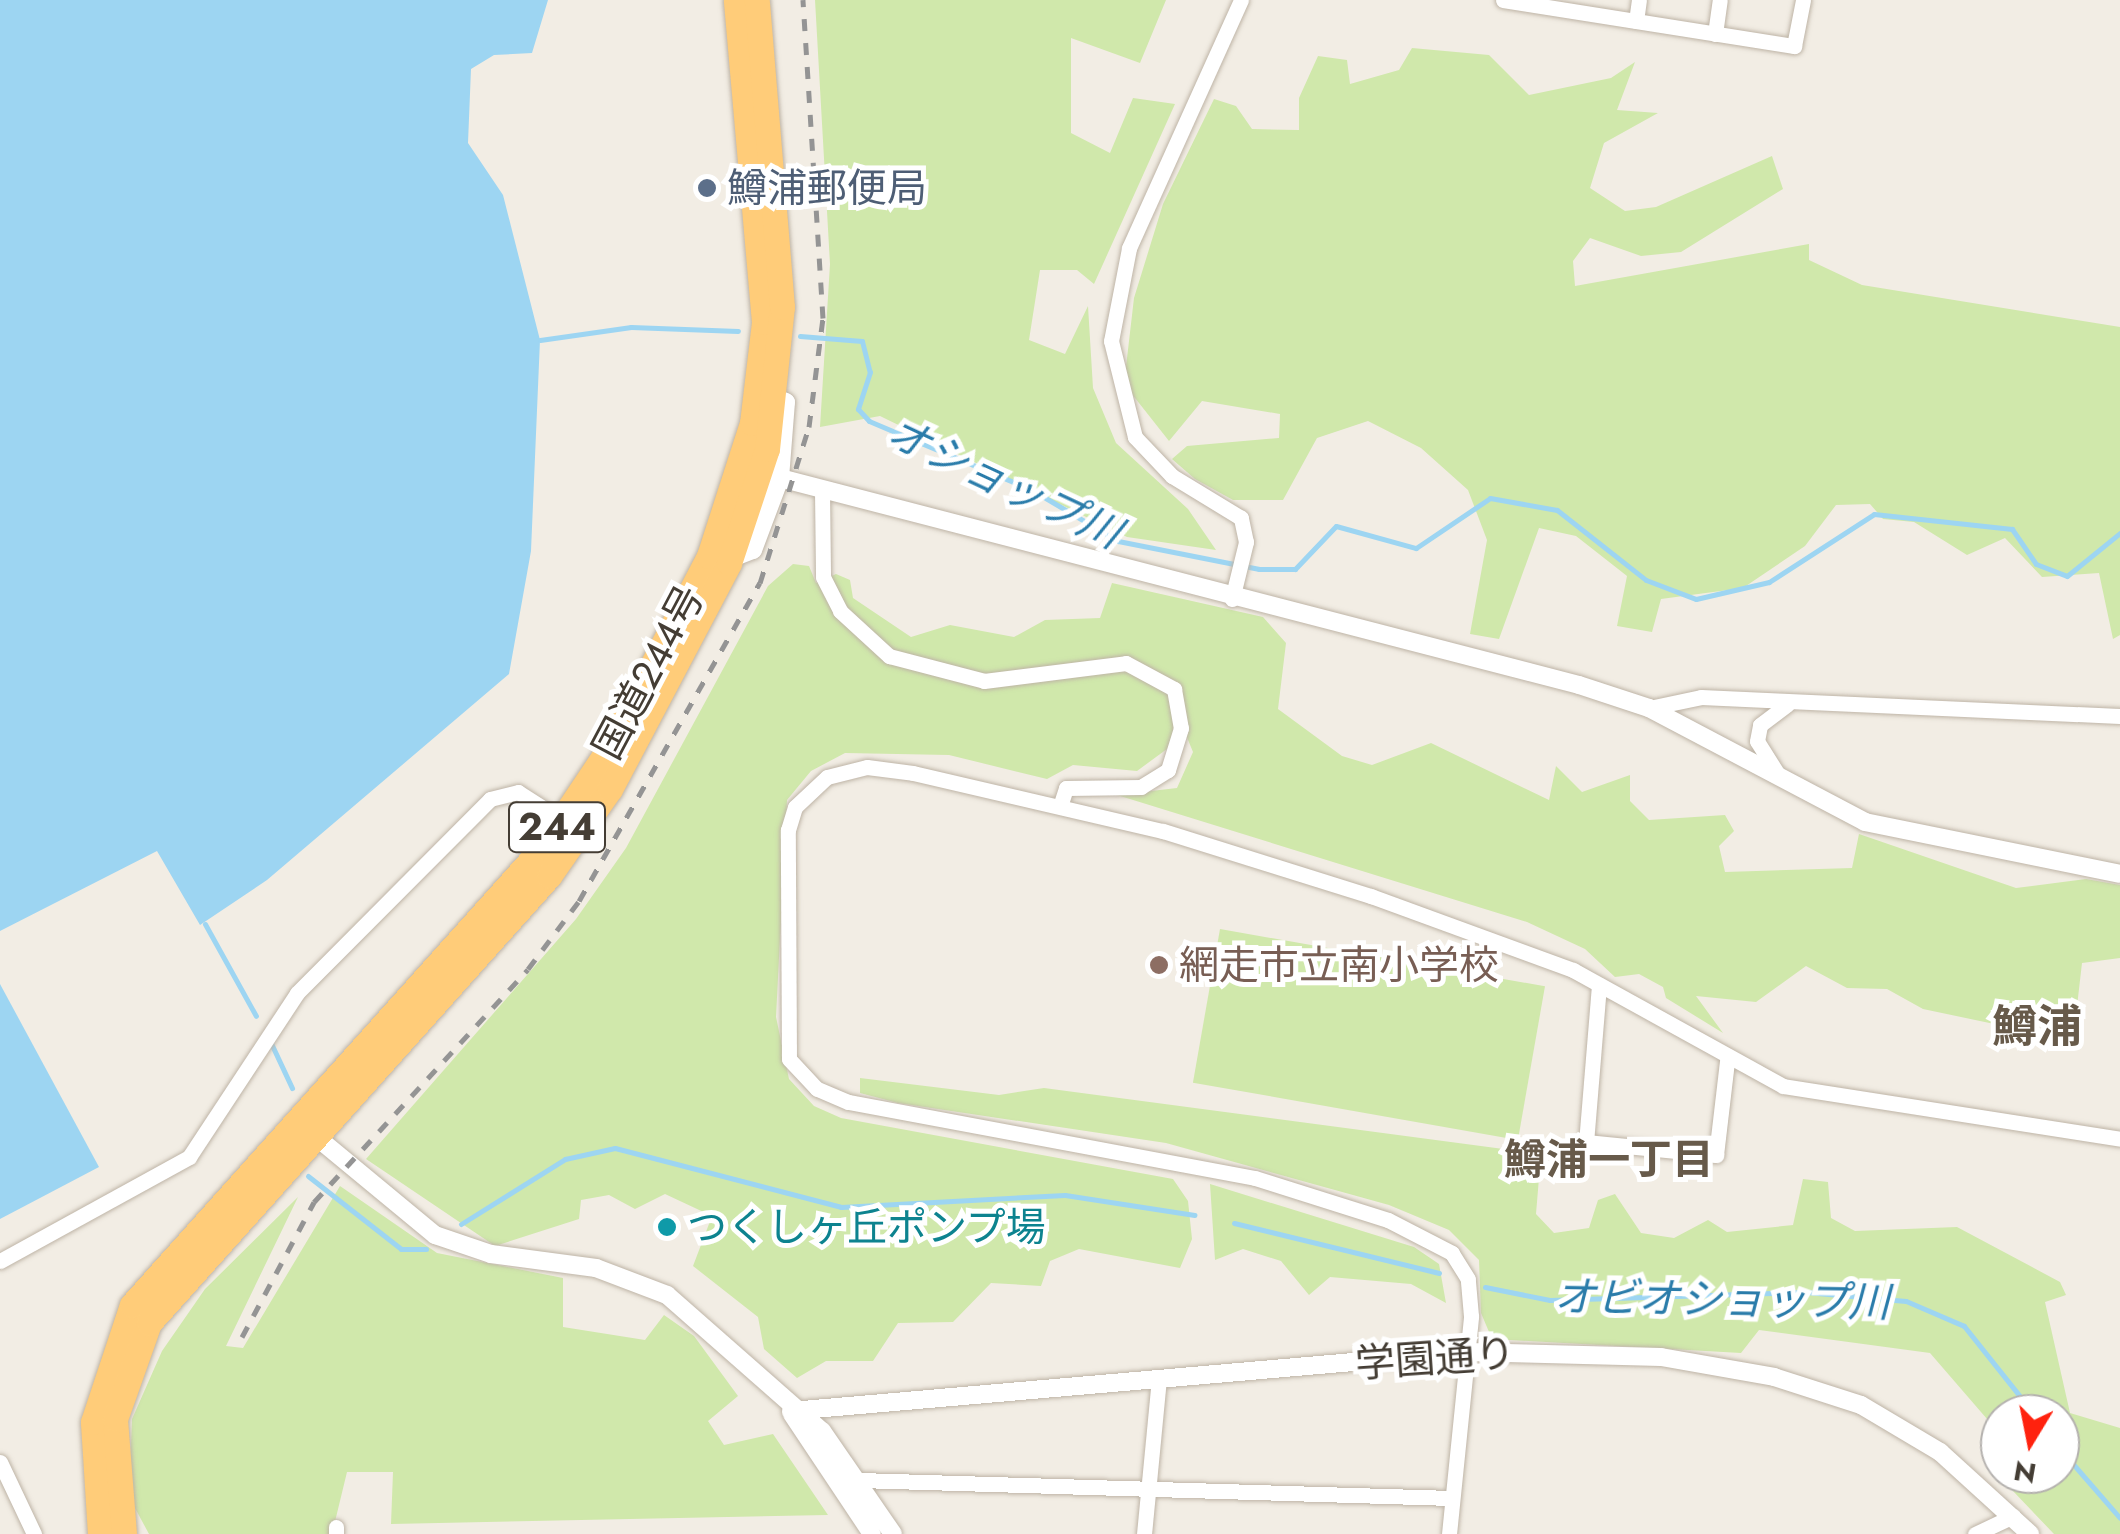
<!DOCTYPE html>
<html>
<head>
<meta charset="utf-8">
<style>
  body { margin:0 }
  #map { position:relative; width:2120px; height:1534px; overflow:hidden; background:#f2ede4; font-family:Jost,"Noto Sans JP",sans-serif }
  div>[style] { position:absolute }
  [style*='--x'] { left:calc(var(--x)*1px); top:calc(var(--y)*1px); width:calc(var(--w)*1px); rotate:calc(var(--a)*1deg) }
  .green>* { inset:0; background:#d0e8ab; transform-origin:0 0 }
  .water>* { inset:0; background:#9dd5f2 }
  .stream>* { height:5px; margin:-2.5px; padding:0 2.5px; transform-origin:2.5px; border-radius:2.5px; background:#9dd5f2 }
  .roads { filter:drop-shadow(0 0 2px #beb4a6) drop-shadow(0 0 2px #beb4a6) }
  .minor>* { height:15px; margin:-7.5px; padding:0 7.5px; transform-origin:7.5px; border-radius:7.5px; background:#fff }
  .tertiary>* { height:18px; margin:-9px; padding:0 9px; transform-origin:9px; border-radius:9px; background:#fff }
  .trunk>* { height:25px; margin:-12.5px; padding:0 12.5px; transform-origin:12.5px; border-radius:12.5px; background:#ffcc79 }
  .rail>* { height:5px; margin-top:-2.5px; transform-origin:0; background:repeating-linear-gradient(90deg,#949494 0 12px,transparent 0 24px) }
  .dots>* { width:28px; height:28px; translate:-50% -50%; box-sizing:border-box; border:5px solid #fff; border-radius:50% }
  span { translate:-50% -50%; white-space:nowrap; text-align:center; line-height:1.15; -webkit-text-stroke:10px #fff; paint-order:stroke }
  .shield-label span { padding:2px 8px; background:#fff; border:2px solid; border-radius:8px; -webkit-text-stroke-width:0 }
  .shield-label { font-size:38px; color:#443d34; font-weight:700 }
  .service-label { font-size:40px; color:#4e5e75 }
  .left { translate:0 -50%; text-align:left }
  .street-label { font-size:40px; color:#443d34 }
  .education-label { font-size:40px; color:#785e54 }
  .culture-label { font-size:40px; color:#0d838f }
  .water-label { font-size:42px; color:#2a7caa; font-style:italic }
  .neighbourhood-label { font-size:42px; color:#675a4a; font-weight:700 }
  .quarter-label { font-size:45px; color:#675a4a; font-weight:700 }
  .north { position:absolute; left:1980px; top:1394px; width:100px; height:100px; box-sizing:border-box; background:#fff; border:2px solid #b4b1ae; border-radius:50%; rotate:190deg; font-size:28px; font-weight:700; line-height:40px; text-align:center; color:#443d34 }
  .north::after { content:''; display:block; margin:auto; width:35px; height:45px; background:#ff220e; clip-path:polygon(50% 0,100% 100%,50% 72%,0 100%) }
</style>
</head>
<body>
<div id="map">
  <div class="green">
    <i style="clip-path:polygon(815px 0,1166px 0,1140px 63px,1071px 38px,1071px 133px,1110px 153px,1133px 98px,1175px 104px,1094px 284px,1077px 270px,1040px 270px,1029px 340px,1065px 354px,1088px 306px,1093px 388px,1116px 443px,1188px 509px,1216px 550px,1127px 537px,880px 416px,820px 427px,830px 264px)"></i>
    <i style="clip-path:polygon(1412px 48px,1489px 55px,1529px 95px,1611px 78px,1635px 62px,1617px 110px,1658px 113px,1604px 143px,1590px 188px,1625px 211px,1656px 207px,1772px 156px,1783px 189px,1681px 252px,1641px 256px,1590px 238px,1573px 261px,1575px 286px,1809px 244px,1809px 260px,1862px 285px,2120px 327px,2120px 635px,2113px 639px,2099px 573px,2042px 577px,2005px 538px,1967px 555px,1914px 522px,1883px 519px,1870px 504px,1836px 505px,1805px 546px,1743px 588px,1661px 599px,1652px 632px,1617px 626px,1627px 576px,1576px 536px,1539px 528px,1499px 639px,1470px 634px,1487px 540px,1468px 490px,1421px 448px,1368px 421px,1317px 438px,1283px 500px,1233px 500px,1195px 479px,1172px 459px,1187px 446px,1279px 438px,1280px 414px,1202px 401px,1169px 441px,1124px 384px,1134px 298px,1163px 204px,1214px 99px,1236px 106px,1252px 129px,1299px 130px,1299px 98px,1318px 56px,1347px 60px,1350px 84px,1399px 70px)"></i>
    <i style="clip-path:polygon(793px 564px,809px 566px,816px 583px,836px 574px,850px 580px,853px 598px,911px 637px,950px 625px,1014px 637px,1045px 620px,1100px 618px,1112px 583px,1263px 617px,1286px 643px,1278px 709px,1342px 756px,1372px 765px,1431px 743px,1549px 800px,1556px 766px,1582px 792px,1630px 775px,1630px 801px,1649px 820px,1725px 815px,1734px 831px,1719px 846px,1725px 872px,1852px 868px,1859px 834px,2016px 888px,2086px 879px,2120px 885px,2120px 958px,2082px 963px,2076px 1015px,2012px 1014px,1999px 1025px,1923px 1009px,1887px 989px,1847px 988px,1806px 966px,1756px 1002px,1696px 996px,1723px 1033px,1666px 998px,1663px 987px,1639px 974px,1615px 977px,1585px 949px,1527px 922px,1117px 795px,1177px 788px,1193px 752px,1186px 735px,1137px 771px,1073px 765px,1047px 779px,949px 755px,845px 753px,811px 771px,787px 800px,776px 1017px,789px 1079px,814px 1106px,841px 1118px,1173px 1179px,1188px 1201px,1192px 1239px,1180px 1268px,1079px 1249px,1050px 1261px,1041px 1286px,991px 1283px,953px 1322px,898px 1323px,873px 1361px,826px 1361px,797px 1378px,764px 1349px,758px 1317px,693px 1266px,712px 1216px,665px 1194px,635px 1209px,609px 1195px,581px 1200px,579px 1219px,495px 1246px,366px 1159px,576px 919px,626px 848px,768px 586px)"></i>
    <i style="left:1220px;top:929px;width:330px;height:156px;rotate:10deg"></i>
    <i style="clip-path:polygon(860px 1078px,999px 1095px,1044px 1088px,1541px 1154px,1536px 1214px,1554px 1233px,1589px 1228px,1598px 1200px,1615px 1194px,1641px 1233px,1674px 1238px,1708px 1220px,1727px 1232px,1793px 1225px,1803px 1179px,1828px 1182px,1831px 1218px,1855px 1231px,1957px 1227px,2060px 1282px,2066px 1295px,2045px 1302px,2070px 1413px,2120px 1428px,2120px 1534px,2054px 1534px,1990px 1467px,2000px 1452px,2000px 1474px,2060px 1474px,2060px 1414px,2000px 1414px,2000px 1434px,1930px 1353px,1759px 1330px,1741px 1353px,1492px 1339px,1481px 1313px,1479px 1260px,1449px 1230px,1389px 1205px,1166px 1143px,898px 1103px,860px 1093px)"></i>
    <i style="clip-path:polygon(1210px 1184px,1414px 1247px,1439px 1264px,1446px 1303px,1411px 1284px,1330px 1277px,1309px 1295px,1281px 1261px,1243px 1249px,1215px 1260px)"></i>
    <i style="clip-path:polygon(340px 1186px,437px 1253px,563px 1278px,563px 1327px,645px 1340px,664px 1315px,694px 1336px,738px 1396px,708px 1421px,724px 1445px,773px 1434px,828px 1515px,391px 1524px,393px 1472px,347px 1472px,332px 1534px,149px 1534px,129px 1497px,132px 1419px,162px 1351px,205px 1289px,298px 1197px,226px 1346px,243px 1348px)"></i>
  </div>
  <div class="water">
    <i style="clip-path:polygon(0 0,548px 0,532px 53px,494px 55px,471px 69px,468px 143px,503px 195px,540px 340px,531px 551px,509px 674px,267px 880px,200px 925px,157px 851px,0 931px)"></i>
    <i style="clip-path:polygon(0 984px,99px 1167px,0 1219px)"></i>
  </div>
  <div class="stream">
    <i style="--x:800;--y:336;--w:62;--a:4.6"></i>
    <i style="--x:862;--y:341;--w:32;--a:76"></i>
    <i style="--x:870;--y:372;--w:39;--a:108"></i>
    <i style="--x:858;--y:409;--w:16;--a:47"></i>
    <i style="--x:869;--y:421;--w:177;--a:22.9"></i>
    <i style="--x:1032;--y:490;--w:100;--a:30.7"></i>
    <i style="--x:1118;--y:541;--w:144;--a:11.2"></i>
    <i style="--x:1259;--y:569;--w:36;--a:0"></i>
    <i style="--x:1295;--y:569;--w:59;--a:-46.4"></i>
    <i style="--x:1336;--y:526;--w:83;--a:15.4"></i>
    <i style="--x:1416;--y:548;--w:89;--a:-34"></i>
    <i style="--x:1490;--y:498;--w:68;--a:10.2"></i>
    <i style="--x:1557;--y:510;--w:113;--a:38.2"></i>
    <i style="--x:1646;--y:580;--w:53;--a:20.8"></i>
    <i style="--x:1696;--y:599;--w:75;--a:-13.1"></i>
    <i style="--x:1769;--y:582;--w:125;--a:-32.9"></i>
    <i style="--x:1874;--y:514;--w:139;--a:6.2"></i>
    <i style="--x:2012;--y:529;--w:42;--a:55.6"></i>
    <i style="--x:2036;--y:564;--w:33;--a:21"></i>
    <i style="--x:2067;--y:576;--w:68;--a:-39.1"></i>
    <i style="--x:540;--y:340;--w:92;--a:-8.1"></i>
    <i style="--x:631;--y:327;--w:107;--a:2.1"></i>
    <i style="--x:205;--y:924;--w:105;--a:61"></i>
    <i style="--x:270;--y:1041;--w:52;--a:64.9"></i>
    <i style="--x:308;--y:1176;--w:118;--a:38.1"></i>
    <i style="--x:401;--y:1249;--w:25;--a:0"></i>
    <i style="--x:1234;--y:1223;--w:211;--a:13.7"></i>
    <i style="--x:461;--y:1224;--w:123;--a:-32"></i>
    <i style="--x:565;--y:1159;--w:51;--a:-12.4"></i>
    <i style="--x:615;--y:1148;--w:234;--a:14.6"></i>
    <i style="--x:841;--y:1207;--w:224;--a:-3.1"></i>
    <i style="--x:1065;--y:1195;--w:131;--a:8.8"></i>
    <i style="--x:1485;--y:1287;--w:66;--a:11.3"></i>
    <i style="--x:1550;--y:1300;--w:256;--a:-1.8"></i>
    <i style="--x:1806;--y:1292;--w:100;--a:5.1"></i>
    <i style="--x:1906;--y:1301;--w:63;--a:23.3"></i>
    <i style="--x:1964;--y:1326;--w:112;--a:51.5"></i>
    <i style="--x:2060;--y:1449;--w:91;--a:49"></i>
  </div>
  <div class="roads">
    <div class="minor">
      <i style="--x:1503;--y:0;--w:295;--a:9"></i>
      <i style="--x:1794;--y:46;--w:47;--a:-78.9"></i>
      <i style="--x:1636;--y:21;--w:21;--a:-82"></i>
      <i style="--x:1715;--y:34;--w:34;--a:-82"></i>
      <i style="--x:822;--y:491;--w:86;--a:89.3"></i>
      <i style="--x:823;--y:577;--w:38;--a:63"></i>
      <i style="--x:840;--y:611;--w:67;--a:42.6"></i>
      <i style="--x:889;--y:656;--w:98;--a:14.7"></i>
      <i style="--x:984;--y:681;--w:143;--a:-7.2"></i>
      <i style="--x:1126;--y:663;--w:55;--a:28.4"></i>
      <i style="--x:1174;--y:689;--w:40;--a:80"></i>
      <i style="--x:1181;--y:728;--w:44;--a:107.2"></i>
      <i style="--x:1168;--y:770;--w:32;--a:148"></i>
      <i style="--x:1141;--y:787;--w:75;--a:179.2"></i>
      <i style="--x:1066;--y:788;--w:19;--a:108"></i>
      <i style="--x:1232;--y:599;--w:59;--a:-76.2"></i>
      <i style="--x:1246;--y:542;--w:25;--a:-102"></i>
      <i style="--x:1241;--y:518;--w:81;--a:-148.7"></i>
      <i style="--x:1172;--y:476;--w:54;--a:-133.5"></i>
      <i style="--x:1135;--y:437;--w:99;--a:-104"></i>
      <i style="--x:1111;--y:341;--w:95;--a:-79"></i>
      <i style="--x:1129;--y:248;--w:272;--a:-65.7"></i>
      <i style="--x:1649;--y:708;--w:53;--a:-11.9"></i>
      <i style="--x:1701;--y:697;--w:419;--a:2.6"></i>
      <i style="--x:1779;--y:776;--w:41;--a:-122.2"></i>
      <i style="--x:1757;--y:741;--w:16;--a:-79"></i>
      <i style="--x:1760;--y:725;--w:34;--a:-37"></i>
      <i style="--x:1599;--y:985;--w:158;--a:94.7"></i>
      <i style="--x:1586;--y:1142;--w:131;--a:5.7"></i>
      <i style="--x:1716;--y:1155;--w:95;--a:-83.3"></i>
      <i style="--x:0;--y:1261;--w:216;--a:-28.8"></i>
      <i style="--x:189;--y:1157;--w:196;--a:-56.6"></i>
      <i style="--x:297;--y:993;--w:274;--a:-45.1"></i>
      <i style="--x:490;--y:799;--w:29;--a:-14"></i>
      <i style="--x:518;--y:792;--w:59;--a:32.6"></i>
      <i style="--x:0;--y:1462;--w:80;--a:64.7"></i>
      <i style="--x:859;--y:1480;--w:593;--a:1.74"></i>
      <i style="--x:336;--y:1534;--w:7;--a:-90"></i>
      <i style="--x:1144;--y:1534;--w:156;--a:-84.5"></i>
      <i style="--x:1449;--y:1534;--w:219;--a:-84.2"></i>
      <i style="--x:1471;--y:1316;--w:37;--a:-95"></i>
      <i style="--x:1468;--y:1279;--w:31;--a:-122"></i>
      <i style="--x:1452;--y:1253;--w:72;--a:-152.7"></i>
      <i style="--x:1388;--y:1220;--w:139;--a:-162.5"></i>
      <i style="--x:1255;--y:1178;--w:414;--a:-169.4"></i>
      <i style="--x:848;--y:1102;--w:34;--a:-157"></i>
      <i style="--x:817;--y:1089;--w:41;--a:-133"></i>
      <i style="--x:789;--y:1059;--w:229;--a:-90.3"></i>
      <i style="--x:788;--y:830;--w:24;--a:-73"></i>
      <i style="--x:795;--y:807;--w:44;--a:-43.2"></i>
      <i style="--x:827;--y:777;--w:41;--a:-14"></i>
      <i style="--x:867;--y:767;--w:46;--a:7.4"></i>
      <i style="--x:913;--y:773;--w:257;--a:13.1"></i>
      <i style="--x:1163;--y:831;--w:218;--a:17.4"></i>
      <i style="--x:1371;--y:896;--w:215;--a:20.1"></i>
      <i style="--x:1573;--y:970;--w:240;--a:28.9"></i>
      <i style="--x:1783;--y:1086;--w:341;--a:8.9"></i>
      <i style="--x:1975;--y:1534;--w:42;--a:-25.3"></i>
    </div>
    <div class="tertiary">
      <i style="--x:780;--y:478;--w:825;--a:14.52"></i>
      <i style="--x:1579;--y:685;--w:74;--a:18.2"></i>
      <i style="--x:1649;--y:708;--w:244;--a:27.8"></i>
      <i style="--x:1865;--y:822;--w:260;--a:11.5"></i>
      <i style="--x:724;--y:561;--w:31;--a:-21"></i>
      <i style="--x:753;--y:550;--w:77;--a:-69.4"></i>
      <i style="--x:780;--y:478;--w:76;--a:-85.5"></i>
      <i style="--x:786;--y:402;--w:22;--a:-158"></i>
      <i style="--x:308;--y:1130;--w:165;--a:39.6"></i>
      <i style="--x:435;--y:1235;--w:59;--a:18.7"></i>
      <i style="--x:491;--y:1254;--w:106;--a:7.6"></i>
      <i style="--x:596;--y:1268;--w:76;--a:20.8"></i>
      <i style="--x:667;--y:1295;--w:206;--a:41.3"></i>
      <i style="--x:822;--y:1431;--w:125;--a:55.4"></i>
      <i style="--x:791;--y:1411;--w:680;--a:-4.98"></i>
      <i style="--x:1468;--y:1352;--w:193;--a:1.5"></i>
      <i style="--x:1661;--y:1357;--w:115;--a:10"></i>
      <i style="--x:1774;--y:1377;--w:91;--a:17.8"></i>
      <i style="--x:1861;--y:1405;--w:92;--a:30.7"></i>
      <i style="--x:1940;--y:1452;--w:122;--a:42.3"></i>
      <i style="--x:792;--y:1414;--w:144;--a:56.3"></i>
    </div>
    <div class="trunk">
      <i style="--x:100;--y:1534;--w:112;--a:-93.6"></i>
      <i style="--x:93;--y:1422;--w:123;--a:-71.6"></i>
      <i style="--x:132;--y:1305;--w:615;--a:-48.1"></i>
      <i style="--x:543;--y:847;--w:117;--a:-56.2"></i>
      <i style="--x:608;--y:750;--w:219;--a:-62.5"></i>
      <i style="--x:709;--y:556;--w:140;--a:-72.1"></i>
      <i style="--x:752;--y:423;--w:102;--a:-83.2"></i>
      <i style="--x:764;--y:322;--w:323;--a:-95"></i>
      <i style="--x:124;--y:1534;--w:115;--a:-94.5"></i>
      <i style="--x:115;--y:1419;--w:102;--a:-70.5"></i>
      <i style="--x:149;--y:1323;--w:600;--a:-48.18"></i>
      <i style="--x:549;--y:876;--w:106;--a:-55"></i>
      <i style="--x:610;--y:789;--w:255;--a:-62.2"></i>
      <i style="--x:729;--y:563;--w:120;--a:-71.6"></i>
      <i style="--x:767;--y:449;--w:143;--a:-84"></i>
      <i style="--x:782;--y:307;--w:308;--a:-94.7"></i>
    </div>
  </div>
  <div class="rail">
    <i style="--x:242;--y:1337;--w:153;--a:-61.9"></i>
    <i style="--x:314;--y:1202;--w:316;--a:-47.4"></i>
    <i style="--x:528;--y:969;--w:85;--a:-53.1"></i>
    <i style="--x:579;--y:901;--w:366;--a:-60.4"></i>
    <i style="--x:760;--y:583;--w:164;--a:-72.6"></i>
    <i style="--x:809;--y:427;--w:110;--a:-82.7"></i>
    <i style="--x:823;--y:318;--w:319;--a:-93.6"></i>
  </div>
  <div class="dots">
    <i style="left:707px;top:188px;background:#5c6f8a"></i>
    <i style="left:1159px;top:965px;background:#8d6e63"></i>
    <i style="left:667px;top:1227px;background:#0f9aa8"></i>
  </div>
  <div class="shield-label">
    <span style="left:557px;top:827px">244</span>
  </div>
  <div class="service-label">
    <span class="left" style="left:727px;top:188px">鱒浦郵便局</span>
  </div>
  <div class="street-label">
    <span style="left:648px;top:672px;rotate:-62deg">国道244号</span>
    <span style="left:1435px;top:1358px;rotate:-4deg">学園通り</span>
  </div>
  <div class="education-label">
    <span class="left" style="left:1179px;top:965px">網走市立南小学校</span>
  </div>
  <div class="culture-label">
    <span class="left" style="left:687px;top:1227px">つくしヶ丘ポンプ場</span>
  </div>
  <div class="water-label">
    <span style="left:1004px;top:483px;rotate:25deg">オショップ川</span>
    <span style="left:1722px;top:1300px;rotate:1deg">オビオショップ川</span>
  </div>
  <div class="neighbourhood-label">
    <span style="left:1609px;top:1160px">鱒浦一丁目</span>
  </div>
  <div class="quarter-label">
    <span style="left:2037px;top:1027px">鱒浦</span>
  </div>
  <div class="north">N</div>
</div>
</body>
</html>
